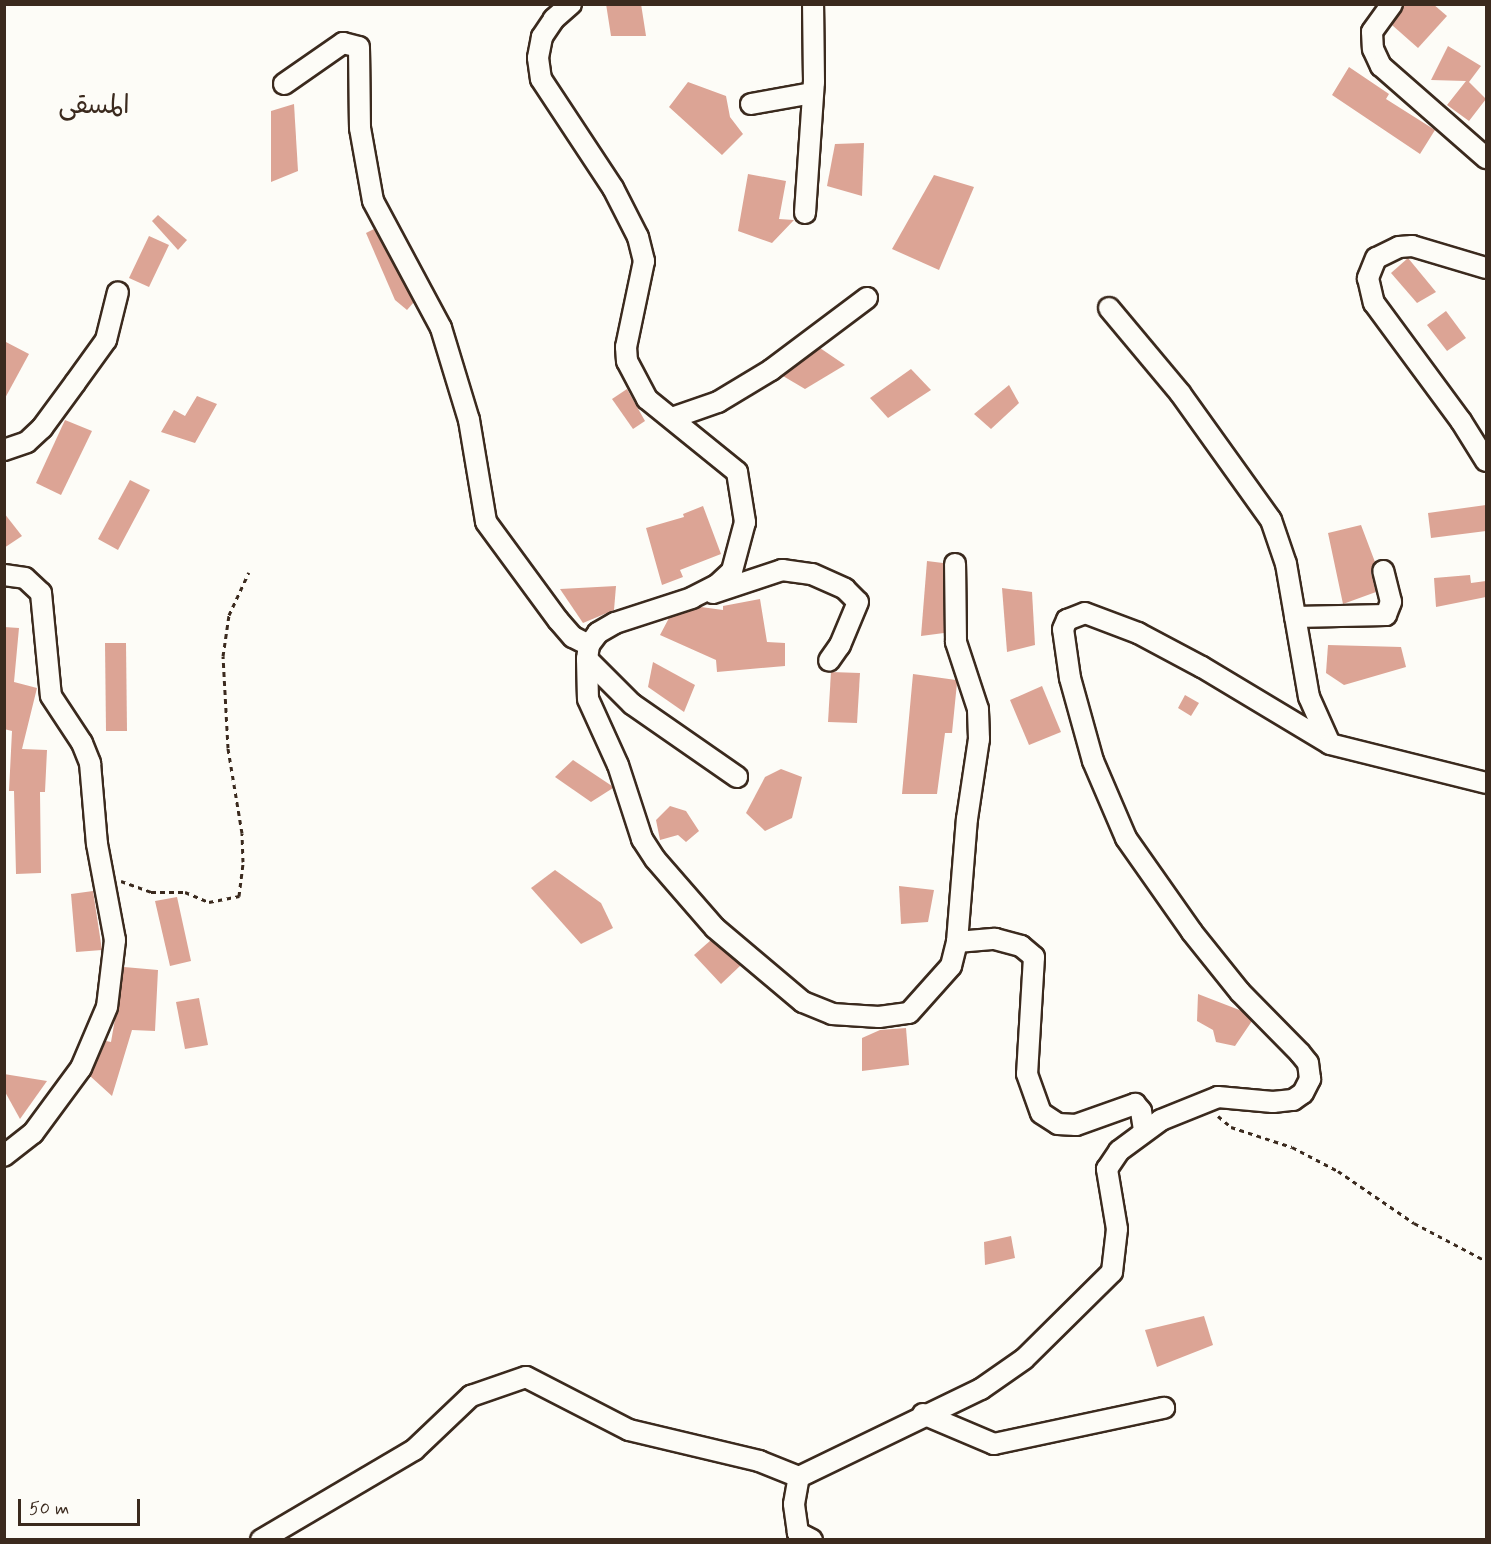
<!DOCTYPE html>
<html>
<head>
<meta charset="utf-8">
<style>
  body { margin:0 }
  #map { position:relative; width:1491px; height:1544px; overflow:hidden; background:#fdfcf7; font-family:Mynerve,"Playpen Sans Arabic",sans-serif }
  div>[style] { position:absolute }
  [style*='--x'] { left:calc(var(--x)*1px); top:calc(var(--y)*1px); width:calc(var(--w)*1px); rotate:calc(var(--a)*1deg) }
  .building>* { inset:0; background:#dca495 }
  .path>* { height:3px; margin-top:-1.5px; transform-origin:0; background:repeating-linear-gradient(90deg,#3b2a1e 0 4.5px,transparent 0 9px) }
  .roads { filter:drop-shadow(2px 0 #3b2a1e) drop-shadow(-2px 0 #3b2a1e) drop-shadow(0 2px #3b2a1e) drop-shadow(0 -2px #3b2a1e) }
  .street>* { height:20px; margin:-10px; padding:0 10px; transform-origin:10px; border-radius:10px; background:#fdfcf7 }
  span { translate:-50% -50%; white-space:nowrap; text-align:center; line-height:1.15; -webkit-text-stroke:6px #fdfcf7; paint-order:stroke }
  .quarter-label { font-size:26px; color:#3b2a1e }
  .frame { position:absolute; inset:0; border:6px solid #3b2a1e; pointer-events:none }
  .scale { position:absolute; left:18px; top:1499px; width:122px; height:27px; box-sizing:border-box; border:3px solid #3b2a1e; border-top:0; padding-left:8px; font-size:18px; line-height:21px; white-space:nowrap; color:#3b2a1e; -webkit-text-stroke:4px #fdfcf7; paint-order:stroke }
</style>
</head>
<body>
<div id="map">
  <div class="building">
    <i style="clip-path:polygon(606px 4px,641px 4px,646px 36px,611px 36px)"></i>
    <i style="clip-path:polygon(1404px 4px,1433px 4px,1447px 16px,1418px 48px,1392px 25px)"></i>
    <i style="clip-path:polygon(1448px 46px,1481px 66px,1469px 82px,1486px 99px,1469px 121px,1447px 105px,1466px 81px,1431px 80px)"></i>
    <i style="clip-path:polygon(1349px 67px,1389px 94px,1386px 99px,1435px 130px,1420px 154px,1332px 95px)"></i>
    <i style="clip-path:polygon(688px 82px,726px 96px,730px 117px,743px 134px,722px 155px,669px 107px)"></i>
    <i style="clip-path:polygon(294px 104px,298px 171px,271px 182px,271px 111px)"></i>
    <i style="clip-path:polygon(864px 143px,862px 196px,827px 186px,835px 144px)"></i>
    <i style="clip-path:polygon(748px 174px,786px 181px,779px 219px,794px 220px,772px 243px,738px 231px)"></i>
    <i style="clip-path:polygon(934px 175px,974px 187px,939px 270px,892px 249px)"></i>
    <i style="clip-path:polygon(158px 215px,187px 240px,178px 250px,152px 221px)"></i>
    <i style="clip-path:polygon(374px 229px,414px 302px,407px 310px,395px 300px,366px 233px)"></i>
    <i style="clip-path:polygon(149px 236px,169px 245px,149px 287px,129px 278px)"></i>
    <i style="clip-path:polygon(1408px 258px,1436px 292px,1417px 303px,1391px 273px)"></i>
    <i style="clip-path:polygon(1446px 311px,1466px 338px,1447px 351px,1427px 325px)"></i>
    <i style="clip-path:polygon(4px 341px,29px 354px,4px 400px)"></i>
    <i style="clip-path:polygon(820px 348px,845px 365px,805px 389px,783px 376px)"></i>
    <i style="clip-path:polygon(911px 369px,931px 390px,888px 418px,870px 398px)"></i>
    <i style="clip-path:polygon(1009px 385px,1019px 403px,991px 429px,974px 414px)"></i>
    <i style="clip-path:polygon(627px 389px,645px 421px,633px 429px,612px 399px)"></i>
    <i style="clip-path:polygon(197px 396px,217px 404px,195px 443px,161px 432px,174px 410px,185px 416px)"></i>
    <i style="clip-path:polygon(65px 420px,92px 431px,61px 495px,36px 483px)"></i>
    <i style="clip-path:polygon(130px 480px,150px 490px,118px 550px,98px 539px)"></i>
    <i style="clip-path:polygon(1486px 505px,1486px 531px,1431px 538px,1428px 513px)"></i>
    <i style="clip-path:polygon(703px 506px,721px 554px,680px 570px,683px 577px,662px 585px,646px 528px,684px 517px,683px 514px)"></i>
    <i style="clip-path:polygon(4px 513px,22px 536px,4px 548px)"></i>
    <i style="clip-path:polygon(1361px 525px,1375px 562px,1371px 573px,1376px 592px,1343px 604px,1328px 533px)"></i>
    <i style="clip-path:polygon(927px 561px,943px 563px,944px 633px,921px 636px)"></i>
    <i style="clip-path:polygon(1470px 575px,1471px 583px,1486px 581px,1486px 597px,1436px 607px,1434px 578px)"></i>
    <i style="clip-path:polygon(616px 586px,614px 610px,583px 623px,560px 589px)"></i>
    <i style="clip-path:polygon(1002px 588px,1032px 592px,1035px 645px,1007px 652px)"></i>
    <i style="clip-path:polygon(760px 599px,767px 642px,785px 643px,785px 666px,717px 672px,716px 660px,660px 635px,669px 618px,701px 607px,723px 610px,723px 606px)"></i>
    <i style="clip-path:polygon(4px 627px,19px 628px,14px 682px,37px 688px,22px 749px,47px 750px,45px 792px,40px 792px,41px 873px,16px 874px,14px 791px,9px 791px,12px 731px,4px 729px)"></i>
    <i style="clip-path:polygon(105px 643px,126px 643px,127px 731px,106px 731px)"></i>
    <i style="clip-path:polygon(1328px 645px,1401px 647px,1406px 667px,1344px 685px,1326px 673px)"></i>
    <i style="clip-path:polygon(653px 662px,695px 685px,684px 712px,648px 687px)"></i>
    <i style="clip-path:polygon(831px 672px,860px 673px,857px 723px,828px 722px)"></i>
    <i style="clip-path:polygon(913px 674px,956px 680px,957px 683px,952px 733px,945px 733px,937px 794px,902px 794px)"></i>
    <i style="clip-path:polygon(1042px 686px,1061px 732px,1029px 745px,1010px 700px)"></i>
    <i style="clip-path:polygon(1185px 695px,1199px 703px,1191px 716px,1178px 708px)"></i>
    <i style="clip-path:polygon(573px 760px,612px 786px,613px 788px,591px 802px,555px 777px)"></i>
    <i style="clip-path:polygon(781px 769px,802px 777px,792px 818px,765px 831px,746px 813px,765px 777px)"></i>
    <i style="clip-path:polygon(670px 806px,686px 811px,699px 831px,686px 842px,678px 835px,660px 840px,656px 820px)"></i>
    <i style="clip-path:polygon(555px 870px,601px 903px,613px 928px,581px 944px,531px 888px)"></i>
    <i style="clip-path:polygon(899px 886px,934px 890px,928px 922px,901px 924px)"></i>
    <i style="clip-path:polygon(93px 891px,102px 950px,76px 952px,71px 894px)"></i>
    <i style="clip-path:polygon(177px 897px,191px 961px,170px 966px,155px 901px)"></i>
    <i style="clip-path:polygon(711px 940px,741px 965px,721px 984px,694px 955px)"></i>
    <i style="clip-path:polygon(124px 967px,158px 970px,155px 1031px,132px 1030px,112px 1096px,90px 1076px,106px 1041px,111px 1042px)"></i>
    <i style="clip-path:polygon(1198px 994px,1242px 1011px,1252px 1021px,1235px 1046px,1216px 1042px,1213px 1030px,1197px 1021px)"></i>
    <i style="clip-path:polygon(199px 998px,208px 1045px,185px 1049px,176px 1002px)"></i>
    <i style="clip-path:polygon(906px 1028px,909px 1065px,862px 1071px,862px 1038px,880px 1030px)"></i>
    <i style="clip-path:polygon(4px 1074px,47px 1081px,20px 1119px,4px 1090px)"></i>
    <i style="clip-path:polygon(1011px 1236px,1015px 1258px,985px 1265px,984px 1242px)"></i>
    <i style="clip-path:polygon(1204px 1316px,1213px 1345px,1157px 1367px,1145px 1330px)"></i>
  </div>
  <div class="path">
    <i style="--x:121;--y:881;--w:32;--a:20"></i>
    <i style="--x:151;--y:892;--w:34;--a:0"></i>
    <i style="--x:185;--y:892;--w:26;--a:23"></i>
    <i style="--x:209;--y:902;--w:31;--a:-11"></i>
    <i style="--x:239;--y:896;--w:34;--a:-83"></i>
    <i style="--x:243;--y:862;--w:29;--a:-92"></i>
    <i style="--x:242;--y:833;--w:86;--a:-99.4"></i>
    <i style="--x:228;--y:748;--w:92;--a:-93.1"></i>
    <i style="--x:223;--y:656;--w:41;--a:-81.7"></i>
    <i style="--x:229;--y:615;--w:47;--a:-65.1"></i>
    <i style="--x:1218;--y:1116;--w:17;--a:40"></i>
    <i style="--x:1231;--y:1127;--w:64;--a:18.2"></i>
    <i style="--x:1292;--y:1147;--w:52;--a:27.6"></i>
    <i style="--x:1338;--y:1171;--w:92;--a:34.4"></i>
    <i style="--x:1414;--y:1223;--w:81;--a:27.8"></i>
  </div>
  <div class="roads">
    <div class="street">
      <i style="--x:571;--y:4;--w:23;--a:139"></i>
      <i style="--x:554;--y:19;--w:22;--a:124"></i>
      <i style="--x:542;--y:37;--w:21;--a:101"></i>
      <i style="--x:538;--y:58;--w:21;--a:82"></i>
      <i style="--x:541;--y:79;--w:131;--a:56.6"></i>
      <i style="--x:613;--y:188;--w:55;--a:63"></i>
      <i style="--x:638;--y:237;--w:25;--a:76"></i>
      <i style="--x:644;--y:261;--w:88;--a:101.8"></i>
      <i style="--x:626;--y:347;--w:14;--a:86"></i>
      <i style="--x:627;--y:361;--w:43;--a:62.2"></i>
      <i style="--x:647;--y:399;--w:116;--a:39"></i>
      <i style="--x:737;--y:472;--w:51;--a:80.9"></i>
      <i style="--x:745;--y:522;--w:51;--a:104.9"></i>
      <i style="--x:732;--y:571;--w:21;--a:137"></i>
      <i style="--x:717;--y:585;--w:28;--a:153"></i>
      <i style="--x:692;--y:598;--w:81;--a:162"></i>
      <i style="--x:615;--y:623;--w:20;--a:150"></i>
      <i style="--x:598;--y:633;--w:15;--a:127"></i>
      <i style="--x:589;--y:645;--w:14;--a:98"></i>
      <i style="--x:587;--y:659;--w:40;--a:88.6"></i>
      <i style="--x:588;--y:699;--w:72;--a:65.6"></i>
      <i style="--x:618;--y:765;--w:78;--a:72"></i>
      <i style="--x:642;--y:839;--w:24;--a:57"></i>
      <i style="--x:655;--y:859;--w:91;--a:49"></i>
      <i style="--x:715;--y:928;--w:115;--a:40.1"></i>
      <i style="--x:803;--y:1002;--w:31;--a:22"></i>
      <i style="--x:832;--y:1014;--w:47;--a:3.7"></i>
      <i style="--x:879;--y:1017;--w:30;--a:-8"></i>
      <i style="--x:909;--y:1013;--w:63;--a:-48.2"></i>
      <i style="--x:951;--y:966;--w:25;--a:-76"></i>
      <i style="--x:957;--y:942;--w:123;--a:-85.4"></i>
      <i style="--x:967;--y:819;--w:81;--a:-81.5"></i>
      <i style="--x:979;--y:739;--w:30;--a:-92"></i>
      <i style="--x:978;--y:709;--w:71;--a:-108.2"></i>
      <i style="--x:956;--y:642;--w:78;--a:-90.7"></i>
      <i style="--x:1392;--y:4;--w:34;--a:126"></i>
      <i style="--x:1372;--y:32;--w:17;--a:87"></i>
      <i style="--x:1373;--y:49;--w:19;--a:65"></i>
      <i style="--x:1381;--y:66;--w:140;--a:41.2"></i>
      <i style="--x:284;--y:84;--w:72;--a:-34.8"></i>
      <i style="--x:343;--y:43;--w:16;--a:14"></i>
      <i style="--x:359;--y:47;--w:81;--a:89.3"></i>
      <i style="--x:360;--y:128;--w:74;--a:79.9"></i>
      <i style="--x:373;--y:201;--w:144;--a:61.8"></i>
      <i style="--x:441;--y:328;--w:96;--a:73.1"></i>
      <i style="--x:469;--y:420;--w:103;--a:80.5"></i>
      <i style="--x:486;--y:522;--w:122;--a:53.7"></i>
      <i style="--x:558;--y:620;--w:23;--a:49"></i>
      <i style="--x:573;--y:637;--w:18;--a:27"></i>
      <i style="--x:751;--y:104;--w:63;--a:-10.1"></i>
      <i style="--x:805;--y:213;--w:131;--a:-86.1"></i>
      <i style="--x:814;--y:82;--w:78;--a:-90.7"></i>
      <i style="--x:1486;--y:268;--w:77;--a:-163.4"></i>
      <i style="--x:1412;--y:246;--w:13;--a:176"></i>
      <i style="--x:1399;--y:247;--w:25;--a:154"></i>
      <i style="--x:1376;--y:258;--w:22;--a:112"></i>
      <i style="--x:1368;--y:278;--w:26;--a:77"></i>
      <i style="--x:1374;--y:303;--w:147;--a:53.6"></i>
      <i style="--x:1461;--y:421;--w:47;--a:58"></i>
      <i style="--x:1109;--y:308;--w:111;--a:50.1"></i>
      <i style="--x:1180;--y:393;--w:156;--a:54.4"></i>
      <i style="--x:1271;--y:520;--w:46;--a:71.2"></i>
      <i style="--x:1286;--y:564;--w:135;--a:80.2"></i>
      <i style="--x:1309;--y:697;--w:51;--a:65.9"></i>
      <i style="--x:672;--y:418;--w:49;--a:-19.2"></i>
      <i style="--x:718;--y:402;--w:62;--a:-31.1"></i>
      <i style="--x:771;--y:370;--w:120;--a:-36.9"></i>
      <i style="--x:4;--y:450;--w:24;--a:-19"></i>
      <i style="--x:27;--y:442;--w:21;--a:-43"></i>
      <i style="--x:42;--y:428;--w:56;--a:-53.7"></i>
      <i style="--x:75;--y:383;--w:53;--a:-54.2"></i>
      <i style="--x:106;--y:340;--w:49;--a:-76"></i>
      <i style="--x:4;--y:575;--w:21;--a:8"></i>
      <i style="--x:25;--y:578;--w:22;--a:43"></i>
      <i style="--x:41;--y:593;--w:103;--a:84.5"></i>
      <i style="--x:51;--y:696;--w:56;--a:56.6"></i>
      <i style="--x:82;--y:743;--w:22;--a:68"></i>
      <i style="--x:90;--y:763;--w:81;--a:85.1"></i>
      <i style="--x:97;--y:844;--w:98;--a:79.4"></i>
      <i style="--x:115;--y:940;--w:67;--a:96.8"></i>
      <i style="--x:107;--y:1007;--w:66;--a:113.1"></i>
      <i style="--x:81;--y:1068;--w:81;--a:126.4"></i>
      <i style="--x:33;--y:1133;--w:37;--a:142"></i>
      <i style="--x:713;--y:593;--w:73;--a:-18.4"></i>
      <i style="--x:782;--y:570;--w:30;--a:8"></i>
      <i style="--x:812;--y:574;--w:36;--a:24"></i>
      <i style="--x:845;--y:589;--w:18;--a:45"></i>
      <i style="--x:858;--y:602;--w:47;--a:112.7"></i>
      <i style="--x:840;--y:645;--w:19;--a:125"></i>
      <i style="--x:1295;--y:617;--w:91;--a:-1.3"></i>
      <i style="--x:1386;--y:615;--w:14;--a:-69"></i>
      <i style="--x:1391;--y:602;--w:32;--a:-104"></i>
      <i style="--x:587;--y:659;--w:64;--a:45"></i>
      <i style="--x:632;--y:704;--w:128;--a:34.8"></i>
      <i style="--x:957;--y:942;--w:38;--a:-5"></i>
      <i style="--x:995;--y:939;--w:27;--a:15"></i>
      <i style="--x:1021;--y:946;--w:17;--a:40"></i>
      <i style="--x:1034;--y:957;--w:117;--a:93.4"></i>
      <i style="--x:1027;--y:1074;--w:41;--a:70.3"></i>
      <i style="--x:1041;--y:1113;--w:20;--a:33"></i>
      <i style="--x:1058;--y:1124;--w:18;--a:3"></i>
      <i style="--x:1076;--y:1125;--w:63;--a:-19.6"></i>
      <i style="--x:1135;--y:1104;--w:9;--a:49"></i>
      <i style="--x:1141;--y:1111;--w:20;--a:81"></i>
      <i style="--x:923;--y:1414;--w:77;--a:22.9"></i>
      <i style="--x:994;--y:1444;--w:174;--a:-12"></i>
      <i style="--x:261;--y:1540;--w:178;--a:-30.5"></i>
      <i style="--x:414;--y:1450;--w:79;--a:-43.5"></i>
      <i style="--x:471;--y:1396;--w:58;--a:-19.1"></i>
      <i style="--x:526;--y:1377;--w:116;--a:27.2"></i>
      <i style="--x:629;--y:1430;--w:134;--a:13.4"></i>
      <i style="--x:759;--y:1461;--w:43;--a:21.8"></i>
      <i style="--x:812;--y:1540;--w:16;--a:-153"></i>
      <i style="--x:798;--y:1533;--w:29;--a:-98"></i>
      <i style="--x:794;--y:1504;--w:27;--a:-80"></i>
      <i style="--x:799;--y:1477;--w:202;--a:-25.8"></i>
      <i style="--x:981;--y:1389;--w:52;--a:-34.9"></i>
      <i style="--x:1024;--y:1359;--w:124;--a:-44.7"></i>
      <i style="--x:1112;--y:1272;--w:43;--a:-83.4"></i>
      <i style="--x:1117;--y:1229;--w:61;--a:-99.5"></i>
      <i style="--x:1107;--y:1169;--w:22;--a:-56"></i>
      <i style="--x:1119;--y:1151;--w:52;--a:-36.4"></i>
      <i style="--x:1161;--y:1120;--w:61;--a:-22"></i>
      <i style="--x:1218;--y:1097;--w:55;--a:5.2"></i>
      <i style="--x:1273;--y:1102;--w:20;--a:-6"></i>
      <i style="--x:1293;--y:1100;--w:12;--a:-35"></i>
      <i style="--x:1303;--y:1093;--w:16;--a:-63"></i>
      <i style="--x:1310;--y:1079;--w:16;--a:-97"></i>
      <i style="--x:1308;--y:1063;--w:13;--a:-129"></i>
      <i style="--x:1300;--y:1053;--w:86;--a:-134.5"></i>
      <i style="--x:1240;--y:992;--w:77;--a:-128.7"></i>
      <i style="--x:1192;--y:932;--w:115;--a:-125.1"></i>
      <i style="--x:1126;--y:838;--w:84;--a:-113.2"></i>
      <i style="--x:1093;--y:761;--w:86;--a:-105.5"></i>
      <i style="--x:1070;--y:678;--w:49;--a:-98.1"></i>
      <i style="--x:1063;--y:629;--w:10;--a:-66"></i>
      <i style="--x:1067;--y:620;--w:19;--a:-21"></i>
      <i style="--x:1085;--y:613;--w:57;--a:20.7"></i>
      <i style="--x:1138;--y:633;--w:72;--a:28"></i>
      <i style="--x:1202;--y:667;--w:149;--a:31"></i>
      <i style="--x:1330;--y:744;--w:161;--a:14"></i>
    </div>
  </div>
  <div class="quarter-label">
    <span style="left:94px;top:107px">المسقى</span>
  </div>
  <div class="frame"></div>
  <div class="scale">50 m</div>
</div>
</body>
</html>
